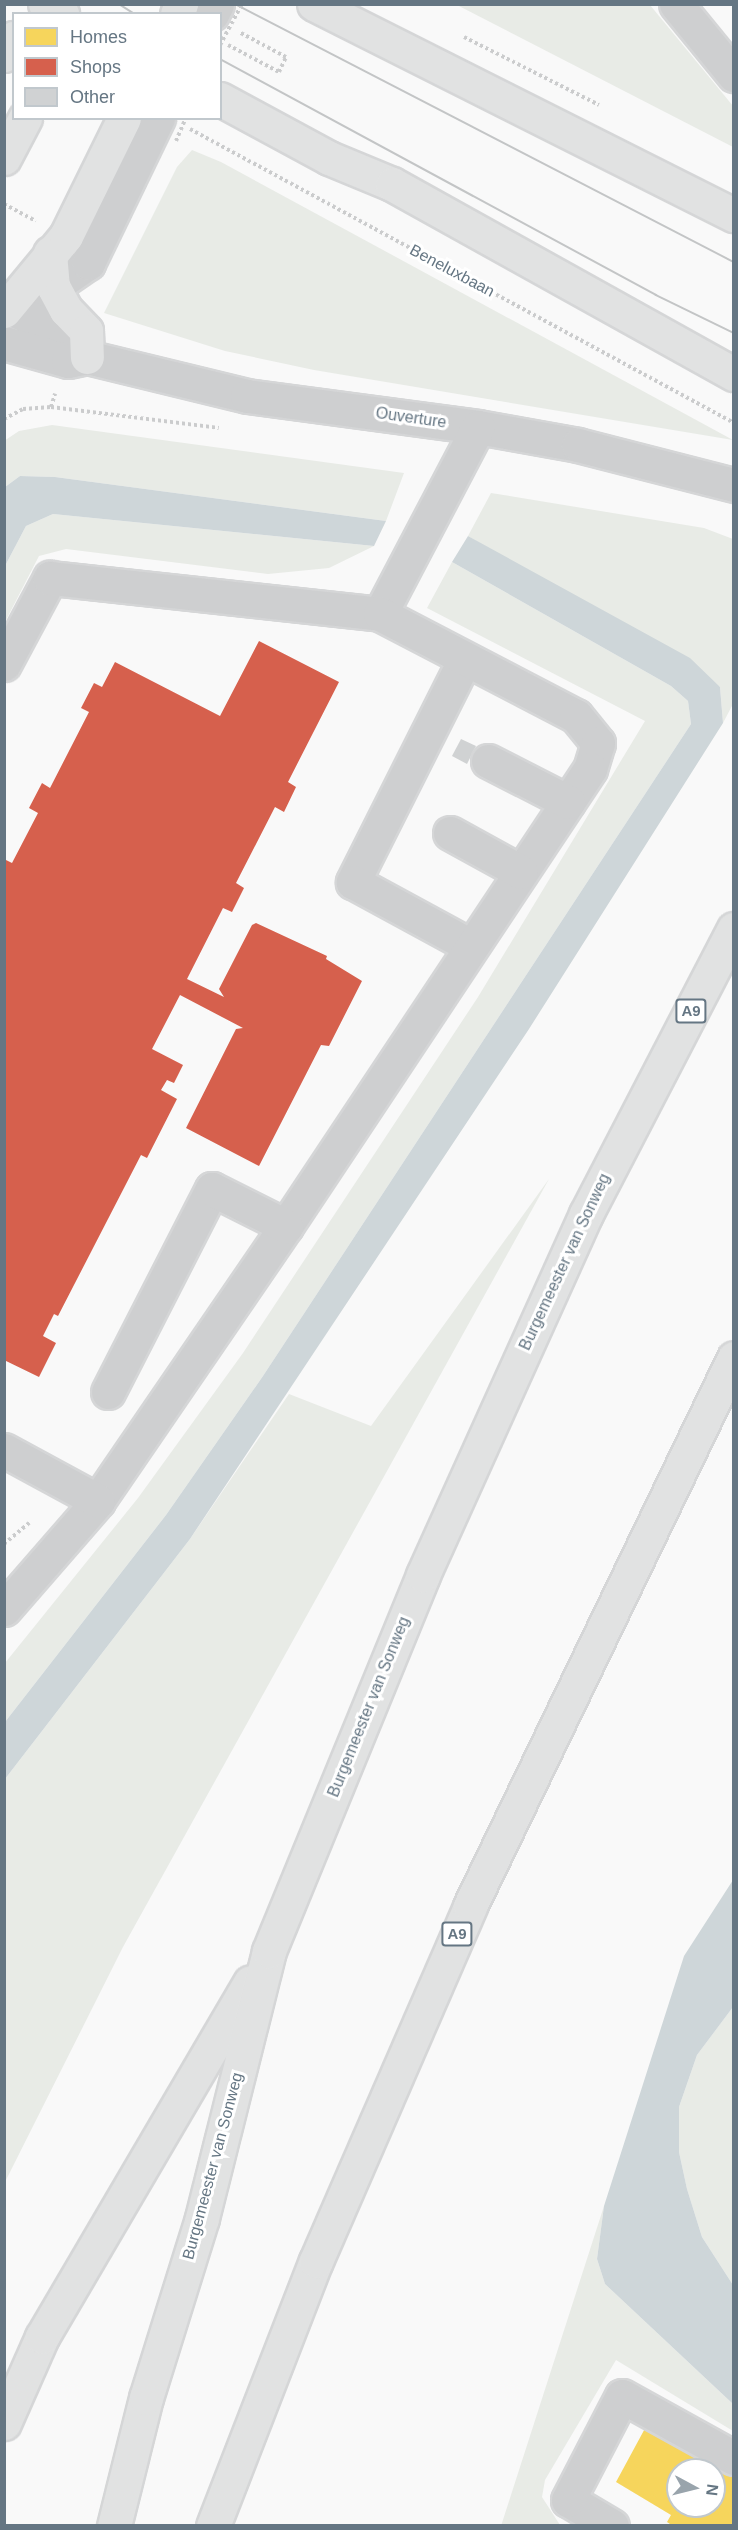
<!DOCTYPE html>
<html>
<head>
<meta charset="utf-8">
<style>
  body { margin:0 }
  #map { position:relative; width:738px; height:2530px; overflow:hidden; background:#f9f9f9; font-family:Arial,sans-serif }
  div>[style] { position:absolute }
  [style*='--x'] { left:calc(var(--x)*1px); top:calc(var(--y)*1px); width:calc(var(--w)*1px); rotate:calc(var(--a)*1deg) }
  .green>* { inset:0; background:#e8ebe6 }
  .water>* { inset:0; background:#ced6d9 }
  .homes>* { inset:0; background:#f6d55c }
  .shops>* { inset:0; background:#d6604d }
  .building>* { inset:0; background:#d0d2d3 }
  .path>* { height:4px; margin-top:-2px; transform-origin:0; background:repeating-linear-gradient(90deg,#cbcccd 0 3px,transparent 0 6px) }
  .roads { filter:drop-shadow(2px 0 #d5d6d7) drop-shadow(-2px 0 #d5d6d7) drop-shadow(0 2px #d5d6d7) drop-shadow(0 -2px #d5d6d7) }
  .minor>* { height:33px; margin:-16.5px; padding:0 16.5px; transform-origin:16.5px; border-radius:16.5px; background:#cecfd0 }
  .major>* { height:33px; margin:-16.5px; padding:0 16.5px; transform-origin:16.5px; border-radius:16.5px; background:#e1e2e2 }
  .highway>* { height:33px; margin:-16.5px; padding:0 16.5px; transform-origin:16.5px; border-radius:16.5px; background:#e1e2e2 }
  .tram>* { height:1.5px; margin:-0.75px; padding:0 0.75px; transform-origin:0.75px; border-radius:0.75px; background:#c3c5c6 }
  .path-bridge>* { height:4px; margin-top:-2px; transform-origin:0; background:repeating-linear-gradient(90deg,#cbcccd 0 3px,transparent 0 6px) }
  span { translate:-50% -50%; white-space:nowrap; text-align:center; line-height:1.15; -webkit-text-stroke:6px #fff; paint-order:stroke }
  .shield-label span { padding:2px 4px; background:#fff; border:2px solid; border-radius:4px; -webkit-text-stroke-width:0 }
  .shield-label { font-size:15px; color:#657683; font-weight:700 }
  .street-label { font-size:16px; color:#657683 }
  .frame { position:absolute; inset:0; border:6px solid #657683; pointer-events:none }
  .legend { position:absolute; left:12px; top:12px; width:210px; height:108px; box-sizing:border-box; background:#fff; border:2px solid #c1c8cd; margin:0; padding:8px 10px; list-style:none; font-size:18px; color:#657683 }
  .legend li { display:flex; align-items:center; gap:12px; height:30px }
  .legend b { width:30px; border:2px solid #c1c8cd }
  .north { position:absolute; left:666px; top:2458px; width:60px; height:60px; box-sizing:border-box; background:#fff; border:2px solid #c1c8cd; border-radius:50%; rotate:97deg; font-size:16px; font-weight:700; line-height:24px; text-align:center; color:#657683 }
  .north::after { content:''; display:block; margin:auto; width:21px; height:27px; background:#99a4ac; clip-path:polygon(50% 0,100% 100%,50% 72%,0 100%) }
</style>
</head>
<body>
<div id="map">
  <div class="green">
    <i style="clip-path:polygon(457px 5px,650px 5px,733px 106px,733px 147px)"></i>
    <i style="clip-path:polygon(192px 150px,221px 162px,733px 440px,314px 370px,225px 351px,104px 313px,177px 167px)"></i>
    <i style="clip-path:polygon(52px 425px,404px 473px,386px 521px,55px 477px,20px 476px,5px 487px,4px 441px,19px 431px)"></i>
    <i style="clip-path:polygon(491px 493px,704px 528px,733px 539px,733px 704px,723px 723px,720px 687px,468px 536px)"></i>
    <i style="clip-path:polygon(53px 514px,374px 546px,329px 568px,268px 574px,66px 549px,39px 556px,5px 622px,5px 566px,26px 526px)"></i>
    <i style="clip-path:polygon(452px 562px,671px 686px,688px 701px,691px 724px,263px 1376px,166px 1515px,5px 1722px,5px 1663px,138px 1498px,243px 1353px,478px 997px,645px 721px,427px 608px)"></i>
    <i style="clip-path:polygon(549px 1179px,123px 1947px,5px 2182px,5px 1779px,190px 1539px,289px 1394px,371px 1426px)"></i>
    <i style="clip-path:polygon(733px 2007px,733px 2285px,702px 2237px,687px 2189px,679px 2152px,679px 2107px,697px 2055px)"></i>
    <i style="clip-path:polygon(604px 2206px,597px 2259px,605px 2284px,733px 2404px,733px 2431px,616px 2360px,545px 2480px,542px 2497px,560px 2525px,501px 2526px)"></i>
  </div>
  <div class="water">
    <i style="clip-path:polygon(20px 476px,55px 477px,386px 521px,374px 546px,53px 514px,26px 526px,5px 566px,5px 487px)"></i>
    <i style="clip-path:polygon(468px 536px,690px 658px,720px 687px,723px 723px,529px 1029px,190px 1539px,5px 1779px,5px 1722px,166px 1515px,263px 1376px,691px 724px,688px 701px,671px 686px,452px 562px)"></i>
    <i style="clip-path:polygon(733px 1880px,733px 2007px,697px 2055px,679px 2107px,679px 2152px,687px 2189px,702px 2237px,733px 2285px,733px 2404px,605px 2284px,597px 2259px,604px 2206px,684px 1956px)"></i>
  </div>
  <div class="homes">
    <i style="clip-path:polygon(evenodd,649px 2421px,734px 2471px,734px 2526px,673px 2526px,667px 2522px,671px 2515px,616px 2482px,649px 2421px,678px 2470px,714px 2470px,714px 2506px,678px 2506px,678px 2470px)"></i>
  </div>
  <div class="shops">
    <i style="clip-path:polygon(259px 641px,339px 682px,288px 782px,296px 787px,284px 812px,275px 807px,236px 883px,244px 888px,232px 912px,223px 908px,187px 979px,224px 997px,219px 989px,252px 925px,256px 923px,327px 956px,326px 959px,362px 981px,329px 1046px,321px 1045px,259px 1166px,186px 1128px,236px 1029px,243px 1028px,180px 995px,152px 1049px,183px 1065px,174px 1083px,167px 1080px,161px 1090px,177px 1099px,147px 1158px,141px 1155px,58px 1316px,54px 1314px,43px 1336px,56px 1343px,39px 1377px,4px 1360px,4px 859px,12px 863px,38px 813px,29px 808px,42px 783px,50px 788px,89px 712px,81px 708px,94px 683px,102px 687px,115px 662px,220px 716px)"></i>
  </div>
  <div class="building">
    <i style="clip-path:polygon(461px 739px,476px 746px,467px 764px,452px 756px)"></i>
  </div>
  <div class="path">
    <i style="--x:464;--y:37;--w:151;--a:26.7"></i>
    <i style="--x:228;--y:45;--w:58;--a:27.9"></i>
    <i style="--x:279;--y:72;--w:17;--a:-65"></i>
    <i style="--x:286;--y:57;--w:53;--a:-152"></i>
    <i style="--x:190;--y:129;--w:618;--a:28.39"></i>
    <i style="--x:4;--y:204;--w:36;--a:28"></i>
    <i style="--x:51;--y:407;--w:14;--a:-73"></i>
    <i style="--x:4;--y:419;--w:21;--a:-28"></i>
    <i style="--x:23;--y:409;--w:28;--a:-4"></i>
    <i style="--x:51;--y:407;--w:169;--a:7.1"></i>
    <i style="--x:4;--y:1544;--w:33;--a:-40"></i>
  </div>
  <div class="roads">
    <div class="minor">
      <i style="--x:676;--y:4;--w:92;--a:50.8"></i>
      <i style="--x:212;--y:14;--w:11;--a:-63"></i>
      <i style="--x:8;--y:307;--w:37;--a:-20"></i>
      <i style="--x:43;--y:294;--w:55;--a:-34.6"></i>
      <i style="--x:88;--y:263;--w:161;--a:-64.2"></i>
      <i style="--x:8;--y:307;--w:68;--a:26.2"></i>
      <i style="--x:69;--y:337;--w:27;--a:48"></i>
      <i style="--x:4;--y:343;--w:66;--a:15.7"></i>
      <i style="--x:68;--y:361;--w:19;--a:-12"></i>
      <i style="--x:87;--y:357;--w:165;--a:13.7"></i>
      <i style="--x:247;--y:396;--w:233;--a:7.6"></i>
      <i style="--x:478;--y:427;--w:102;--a:10.2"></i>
      <i style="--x:578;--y:445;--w:161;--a:14.4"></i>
      <i style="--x:380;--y:614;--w:211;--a:-62.3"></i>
      <i style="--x:465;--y:659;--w:250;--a:116.7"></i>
      <i style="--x:353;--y:882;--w:134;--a:28.5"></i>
      <i style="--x:4;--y:664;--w:98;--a:-61.9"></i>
      <i style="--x:50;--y:578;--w:332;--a:6.2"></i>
      <i style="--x:380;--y:614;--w:221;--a:27.5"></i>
      <i style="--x:576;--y:716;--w:35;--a:51"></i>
      <i style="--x:598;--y:743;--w:27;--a:107"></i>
      <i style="--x:590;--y:769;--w:549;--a:123.63"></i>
      <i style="--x:286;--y:1226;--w:333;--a:124.4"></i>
      <i style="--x:98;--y:1501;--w:143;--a:131"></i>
      <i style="--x:488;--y:761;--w:90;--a:27.1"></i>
      <i style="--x:450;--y:833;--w:81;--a:28.8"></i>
      <i style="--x:108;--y:1392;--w:228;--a:-62.9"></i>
      <i style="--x:212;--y:1189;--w:83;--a:26.6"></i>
      <i style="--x:4;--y:1450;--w:107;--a:28.5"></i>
      <i style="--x:612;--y:2526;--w:51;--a:-149.4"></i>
      <i style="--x:568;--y:2500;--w:117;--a:-62.6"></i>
      <i style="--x:622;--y:2396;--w:128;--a:29"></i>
    </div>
    <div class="major">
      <i style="--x:45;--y:4;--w:20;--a:30"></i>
      <i style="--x:314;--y:4;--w:470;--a:26.7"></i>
      <i style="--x:177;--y:14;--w:11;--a:-68"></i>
      <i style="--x:4;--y:55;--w:20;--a:-60"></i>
      <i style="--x:220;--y:99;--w:124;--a:28.4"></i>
      <i style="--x:329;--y:158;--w:68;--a:22.4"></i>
      <i style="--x:392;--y:184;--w:391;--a:29.1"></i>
      <i style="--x:4;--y:158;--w:45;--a:-62.3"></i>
      <i style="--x:50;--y:253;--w:33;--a:85"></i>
      <i style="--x:53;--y:286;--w:27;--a:62"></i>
      <i style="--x:66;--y:310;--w:29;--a:46"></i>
      <i style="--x:86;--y:331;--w:26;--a:88"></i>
      <i style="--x:4;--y:311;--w:97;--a:-50.4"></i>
      <i style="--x:66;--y:236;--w:131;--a:-63.8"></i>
    </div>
    <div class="highway">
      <i style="--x:4;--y:2423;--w:94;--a:-66.2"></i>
      <i style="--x:42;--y:2337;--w:411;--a:-59.6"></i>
      <i style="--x:114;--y:2526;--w:132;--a:-76"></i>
      <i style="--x:146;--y:2398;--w:189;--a:-72.7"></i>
      <i style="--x:202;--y:2218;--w:275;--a:-75.9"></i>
      <i style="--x:269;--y:1951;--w:406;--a:-67.7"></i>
      <i style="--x:423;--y:1575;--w:396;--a:-65.7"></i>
      <i style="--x:586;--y:1214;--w:321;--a:-62.6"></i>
      <i style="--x:213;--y:2526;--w:284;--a:-68.8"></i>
      <i style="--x:316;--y:2261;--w:387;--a:-66.5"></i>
      <i style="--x:470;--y:1906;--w:608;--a:-64.28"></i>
    </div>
  </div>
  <div class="tram">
    <i style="--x:119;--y:4;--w:19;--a:32"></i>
    <i style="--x:235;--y:4;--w:562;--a:27.34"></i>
    <i style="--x:220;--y:59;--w:496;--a:28.4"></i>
    <i style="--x:656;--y:295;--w:87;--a:26"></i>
  </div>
  <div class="path-bridge">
    <i style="--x:220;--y:45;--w:47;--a:-61.8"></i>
    <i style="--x:176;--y:141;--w:25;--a:-67"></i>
  </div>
  <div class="shield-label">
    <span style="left:691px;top:1011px">A9</span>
    <span style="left:457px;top:1934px">A9</span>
  </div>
  <div class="street-label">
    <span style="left:452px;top:271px;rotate:28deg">Beneluxbaan</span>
    <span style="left:411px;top:418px;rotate:8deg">Ouverture</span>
    <span style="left:565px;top:1262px;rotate:-65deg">Burgemeester van Sonweg</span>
    <span style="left:369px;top:1707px;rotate:-68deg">Burgemeester van Sonweg</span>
    <span style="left:213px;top:2166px;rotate:-75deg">Burgemeester van Sonweg</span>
  </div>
  <div class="frame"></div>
  <ul class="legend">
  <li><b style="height:16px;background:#f6d55c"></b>Homes</li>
  <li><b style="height:16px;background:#d6604d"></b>Shops</li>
  <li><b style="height:16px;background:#d0d2d3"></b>Other</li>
  </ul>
  <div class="north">N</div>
</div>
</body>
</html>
